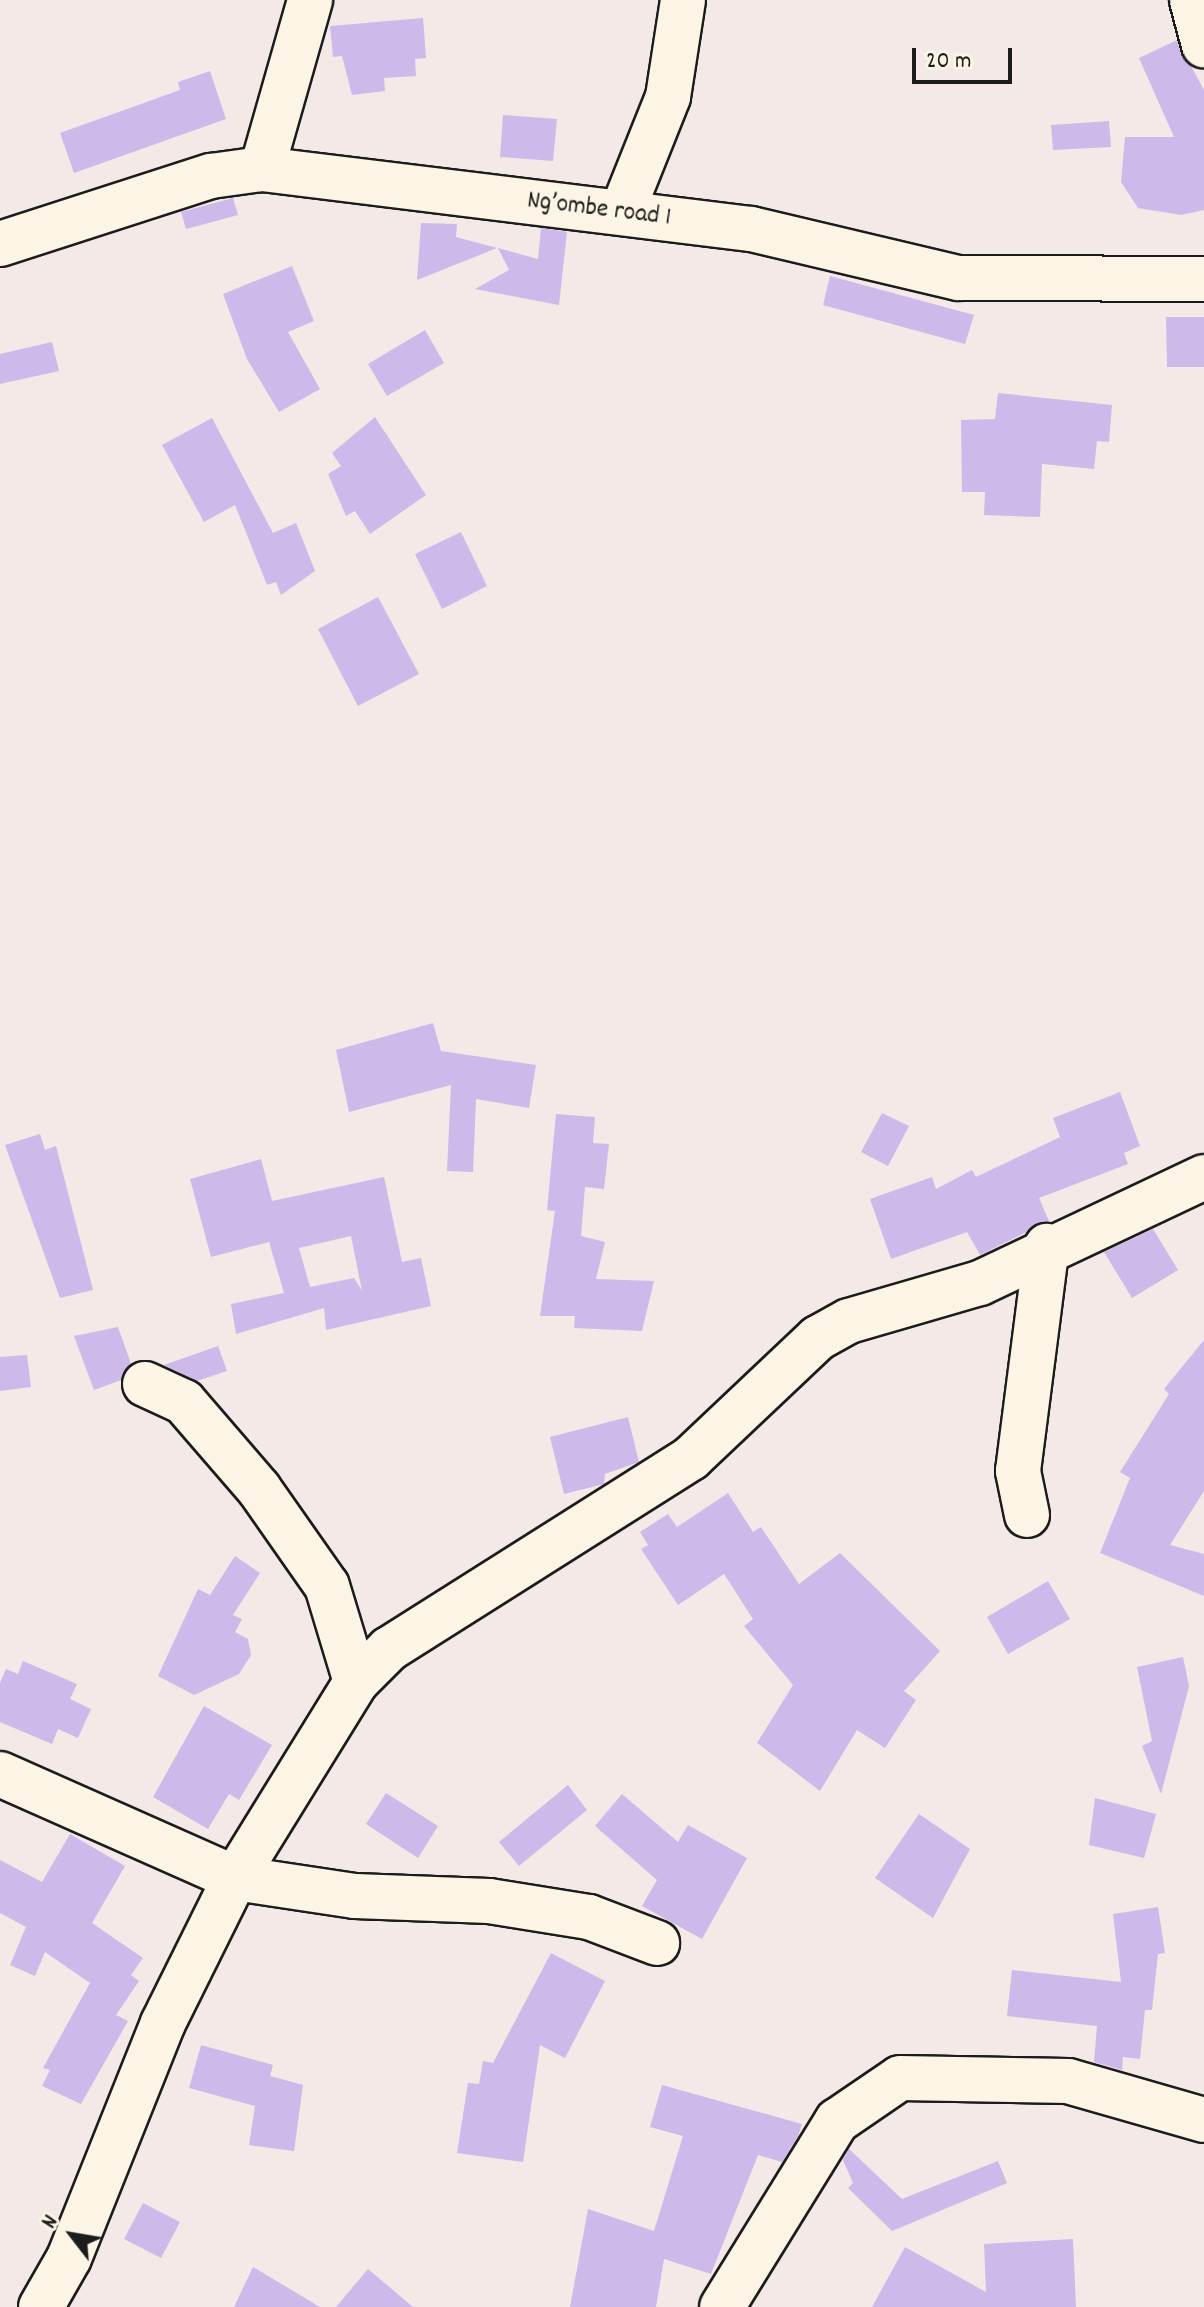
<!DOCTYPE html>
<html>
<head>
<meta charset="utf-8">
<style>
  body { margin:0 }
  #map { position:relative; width:1204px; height:2307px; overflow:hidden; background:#f3e9e6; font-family:Dekko,sans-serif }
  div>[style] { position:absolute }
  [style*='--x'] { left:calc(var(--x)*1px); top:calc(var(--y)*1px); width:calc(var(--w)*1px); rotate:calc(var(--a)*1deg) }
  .building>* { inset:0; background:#cdbaea }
  .roads { filter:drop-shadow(2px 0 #1c1c1c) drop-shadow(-2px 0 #1c1c1c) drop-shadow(0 2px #1c1c1c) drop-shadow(0 -2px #1c1c1c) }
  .minor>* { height:44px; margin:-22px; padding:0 22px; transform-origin:22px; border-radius:22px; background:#fcf5e5 }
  span { translate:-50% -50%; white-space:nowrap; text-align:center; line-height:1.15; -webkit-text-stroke:7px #fcf5e5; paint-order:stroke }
  .street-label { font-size:26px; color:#1c1c1c }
  .north { position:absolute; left:32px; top:2195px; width:80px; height:80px; -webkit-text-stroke:6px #fcf5e5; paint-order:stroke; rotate:301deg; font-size:22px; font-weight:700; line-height:32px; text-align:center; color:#1c1c1c }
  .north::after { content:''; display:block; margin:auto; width:28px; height:36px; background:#1c1c1c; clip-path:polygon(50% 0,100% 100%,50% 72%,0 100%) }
  .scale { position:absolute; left:912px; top:48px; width:100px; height:36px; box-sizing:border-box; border:4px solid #1c1c1c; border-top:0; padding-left:10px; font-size:24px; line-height:28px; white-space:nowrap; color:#1c1c1c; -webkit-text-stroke:6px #fcf5e5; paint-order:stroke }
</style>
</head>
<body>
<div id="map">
  <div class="building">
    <i style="clip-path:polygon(423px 18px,426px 58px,415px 59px,416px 76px,384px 78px,385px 91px,352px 95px,342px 56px,333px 57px,330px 26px)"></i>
    <i style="clip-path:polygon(1177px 40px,1204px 90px,1204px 210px,1181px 215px,1138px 208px,1121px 182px,1125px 137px,1174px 137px,1139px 58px)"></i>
    <i style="clip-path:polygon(210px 71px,226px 119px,74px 173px,60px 133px,180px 90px,178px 82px)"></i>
    <i style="clip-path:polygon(503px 115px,557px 119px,553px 161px,500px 157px)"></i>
    <i style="clip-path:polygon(1109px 121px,1111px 147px,1053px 150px,1051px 125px)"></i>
    <i style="clip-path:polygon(233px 198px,238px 215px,186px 229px,181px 212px)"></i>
    <i style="clip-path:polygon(421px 223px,457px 224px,456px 237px,497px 248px,417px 280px)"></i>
    <i style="clip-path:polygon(541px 228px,567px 232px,559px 305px,475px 289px,509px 270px,498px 248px,538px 259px)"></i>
    <i style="clip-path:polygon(292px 266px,314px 321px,288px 332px,320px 389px,279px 412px,247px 359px,223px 294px)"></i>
    <i style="clip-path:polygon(830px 276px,974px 315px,965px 344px,823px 305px)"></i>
    <i style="clip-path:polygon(1166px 317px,1204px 317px,1204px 367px,1167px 367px)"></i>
    <i style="clip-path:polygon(425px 330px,444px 363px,387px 396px,368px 364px)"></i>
    <i style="clip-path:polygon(52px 342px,59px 371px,0 384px,0 354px)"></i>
    <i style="clip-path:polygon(998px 393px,1112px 405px,1109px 442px,1097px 441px,1094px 469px,1042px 464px,1040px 517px,984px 515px,985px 492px,962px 492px,961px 420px,995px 419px)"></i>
    <i style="clip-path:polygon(375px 417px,426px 495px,370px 534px,355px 511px,346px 516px,328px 474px,341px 466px,332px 453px)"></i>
    <i style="clip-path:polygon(212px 418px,273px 533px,296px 523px,315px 571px,281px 595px,276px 582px,267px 585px,235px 505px,204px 522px,162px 445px)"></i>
    <i style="clip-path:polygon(461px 532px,487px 586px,442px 609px,415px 554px)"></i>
    <i style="clip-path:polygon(378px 597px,419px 674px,358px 706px,318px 629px)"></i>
    <i style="clip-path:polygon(433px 1023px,441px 1051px,536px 1065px,529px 1108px,476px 1099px,473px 1172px,447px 1171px,451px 1085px,349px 1112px,336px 1050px)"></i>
    <i style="clip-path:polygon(1120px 1092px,1140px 1146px,1124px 1153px,1128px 1164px,1039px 1198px,1049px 1221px,980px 1255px,967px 1232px,891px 1259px,870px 1199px,932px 1177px,936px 1189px,972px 1170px,976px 1177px,1060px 1137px,1053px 1118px)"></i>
    <i style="clip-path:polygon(882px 1113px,909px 1126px,888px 1166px,861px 1152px)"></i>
    <i style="clip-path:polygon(556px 1114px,595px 1117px,593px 1143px,609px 1144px,604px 1189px,585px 1187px,581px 1236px,605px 1242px,596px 1279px,654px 1281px,642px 1331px,574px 1328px,575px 1316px,540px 1316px,555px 1211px,547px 1210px)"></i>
    <i style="clip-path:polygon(40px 1134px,45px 1150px,56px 1146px,93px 1290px,60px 1298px,5px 1145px)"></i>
    <i style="clip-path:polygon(evenodd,261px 1159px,272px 1201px,384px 1177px,402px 1262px,421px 1258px,431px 1306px,326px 1330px,324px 1308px,236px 1334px,231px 1304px,284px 1293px,269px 1242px,211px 1257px,190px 1179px,261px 1159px,351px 1236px,362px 1291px,354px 1278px,310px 1287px,299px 1248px,351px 1236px)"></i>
    <i style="clip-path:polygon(1153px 1229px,1178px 1270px,1132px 1298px,1104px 1252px)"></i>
    <i style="clip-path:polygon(118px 1327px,131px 1364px,121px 1380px,94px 1390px,74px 1336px)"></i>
    <i style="clip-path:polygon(1204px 1340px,1204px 1491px,1170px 1545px,1204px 1554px,1204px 1596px,1100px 1553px,1130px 1478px,1120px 1472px,1169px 1394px,1164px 1389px)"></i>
    <i style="clip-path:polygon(218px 1346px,227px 1371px,197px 1381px,164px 1365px)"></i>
    <i style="clip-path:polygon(27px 1355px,31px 1387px,0 1391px,0 1357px)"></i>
    <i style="clip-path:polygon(628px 1417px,639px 1462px,605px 1474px,604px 1484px,564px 1494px,550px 1437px)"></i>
    <i style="clip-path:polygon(728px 1493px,753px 1532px,761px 1527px,799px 1584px,840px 1553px,940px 1651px,904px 1691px,916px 1700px,885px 1748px,857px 1730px,820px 1791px,757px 1743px,793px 1685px,744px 1626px,753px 1619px,724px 1574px,678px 1605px,641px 1549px,648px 1545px,640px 1532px,668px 1514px,677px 1527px)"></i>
    <i style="clip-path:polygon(235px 1556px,260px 1573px,233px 1615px,242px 1619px,235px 1632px,248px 1639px,251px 1655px,239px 1674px,194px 1695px,158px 1676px,198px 1589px,210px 1595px)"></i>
    <i style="clip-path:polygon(1048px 1581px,1070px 1619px,1008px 1654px,987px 1617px)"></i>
    <i style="clip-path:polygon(1183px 1657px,1189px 1686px,1161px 1794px,1142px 1746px,1152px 1741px,1137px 1667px)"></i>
    <i style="clip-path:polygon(23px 1661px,77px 1684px,70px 1699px,91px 1709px,78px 1738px,58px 1729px,52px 1744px,0 1722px,0 1683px,6px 1669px,18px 1674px)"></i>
    <i style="clip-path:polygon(204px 1706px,272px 1745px,239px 1800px,229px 1794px,208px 1829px,153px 1797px)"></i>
    <i style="clip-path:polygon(568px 1785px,587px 1810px,519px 1866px,499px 1842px)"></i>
    <i style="clip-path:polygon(386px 1793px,438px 1826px,418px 1858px,366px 1824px)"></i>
    <i style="clip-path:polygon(622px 1794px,678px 1842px,688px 1825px,747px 1858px,702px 1939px,642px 1906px,657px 1880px,595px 1826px)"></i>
    <i style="clip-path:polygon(1095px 1798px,1156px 1814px,1144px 1858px,1089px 1845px)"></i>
    <i style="clip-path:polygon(919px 1814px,970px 1849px,933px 1918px,875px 1878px)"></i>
    <i style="clip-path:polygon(70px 1834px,125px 1866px,92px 1923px,143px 1958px,131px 1975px,139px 1981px,116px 2015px,128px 2021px,81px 2104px,42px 2086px,50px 2070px,43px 2068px,90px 1983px,45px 1952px,35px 1976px,10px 1965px,26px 1927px,0 1913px,0 1860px,42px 1882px)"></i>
    <i style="clip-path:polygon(1158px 1907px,1165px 1953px,1158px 1954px,1152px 2010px,1145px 2010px,1140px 2059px,1123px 2057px,1122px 2070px,1094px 2062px,1097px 2026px,1007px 2016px,1012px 1970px,1121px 1982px,1113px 1914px)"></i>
    <i style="clip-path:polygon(551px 1953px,605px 1981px,565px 2058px,540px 2045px,523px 2162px,457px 2153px,468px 2083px,479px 2084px,483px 2061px,493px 2063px)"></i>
    <i style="clip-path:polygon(201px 2045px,273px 2065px,270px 2076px,303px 2085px,294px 2151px,249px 2145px,255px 2106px,189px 2088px)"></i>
    <i style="clip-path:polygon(662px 2085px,802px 2124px,798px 2136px,782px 2162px,758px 2155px,711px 2274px,664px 2259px,656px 2307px,570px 2307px,588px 2209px,654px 2231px,683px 2136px,650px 2127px)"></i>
    <i style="clip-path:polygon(849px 2149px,902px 2199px,998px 2161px,1007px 2183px,892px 2231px,848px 2188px,853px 2183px,843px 2160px)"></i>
    <i style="clip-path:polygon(143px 2203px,180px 2222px,161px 2258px,124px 2239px)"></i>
    <i style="clip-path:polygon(1073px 2239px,1076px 2307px,872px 2307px,905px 2247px,986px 2292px,984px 2244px)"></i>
    <i style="clip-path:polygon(253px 2267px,320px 2307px,234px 2307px)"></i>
    <i style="clip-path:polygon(368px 2269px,413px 2307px,336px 2307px)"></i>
  </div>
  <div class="roads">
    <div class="minor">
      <i style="--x:1192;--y:0;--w:47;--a:75.1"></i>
      <i style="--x:262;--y:169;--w:176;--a:-74.1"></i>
      <i style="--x:622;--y:212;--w:124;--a:-68.2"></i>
      <i style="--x:668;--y:97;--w:98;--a:-81.2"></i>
      <i style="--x:0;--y:244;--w:222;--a:-17.9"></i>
      <i style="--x:211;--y:176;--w:51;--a:-7.8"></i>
      <i style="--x:262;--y:169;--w:493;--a:7"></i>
      <i style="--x:751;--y:229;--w:213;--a:13.3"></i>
      <i style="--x:958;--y:278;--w:246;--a:0.2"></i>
      <i style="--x:145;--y:1384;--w:43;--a:24.8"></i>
      <i style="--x:184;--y:1402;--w:115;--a:49.2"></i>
      <i style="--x:259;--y:1489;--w:118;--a:55"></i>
      <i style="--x:327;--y:1586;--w:100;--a:73.2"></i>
      <i style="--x:1027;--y:1515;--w:45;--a:-101.6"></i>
      <i style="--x:1018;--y:1471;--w:227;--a:-82.7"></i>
      <i style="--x:0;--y:1774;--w:257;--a:23.9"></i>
      <i style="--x:235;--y:1878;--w:121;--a:8.5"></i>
      <i style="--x:355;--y:1896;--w:134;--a:2.1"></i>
      <i style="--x:489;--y:1901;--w:101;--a:9.1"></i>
      <i style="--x:589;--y:1917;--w:73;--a:20.9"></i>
      <i style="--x:41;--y:2307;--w:56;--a:-60.3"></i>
      <i style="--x:69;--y:2258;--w:253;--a:-68.2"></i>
      <i style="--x:163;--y:2023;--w:162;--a:-63.6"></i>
      <i style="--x:235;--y:1878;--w:230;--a:-58.3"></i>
      <i style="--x:356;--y:1682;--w:47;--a:-45"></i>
      <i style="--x:389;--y:1649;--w:357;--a:-32.3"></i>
      <i style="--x:691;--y:1458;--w:175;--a:-43.4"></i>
      <i style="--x:818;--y:1338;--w:35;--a:-29"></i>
      <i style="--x:849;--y:1321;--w:136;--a:-16.2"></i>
      <i style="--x:980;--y:1283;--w:248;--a:-25.3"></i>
      <i style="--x:722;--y:2307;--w:219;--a:-58.3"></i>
      <i style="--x:837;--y:2121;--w:76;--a:-34.3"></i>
      <i style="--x:900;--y:2078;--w:168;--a:1"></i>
      <i style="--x:1068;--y:2081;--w:141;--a:16"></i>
    </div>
  </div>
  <div class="street-label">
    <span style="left:599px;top:210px;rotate:7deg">Ng’ombe road 1</span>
  </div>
  <div class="north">N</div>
  <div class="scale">20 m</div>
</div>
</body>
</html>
